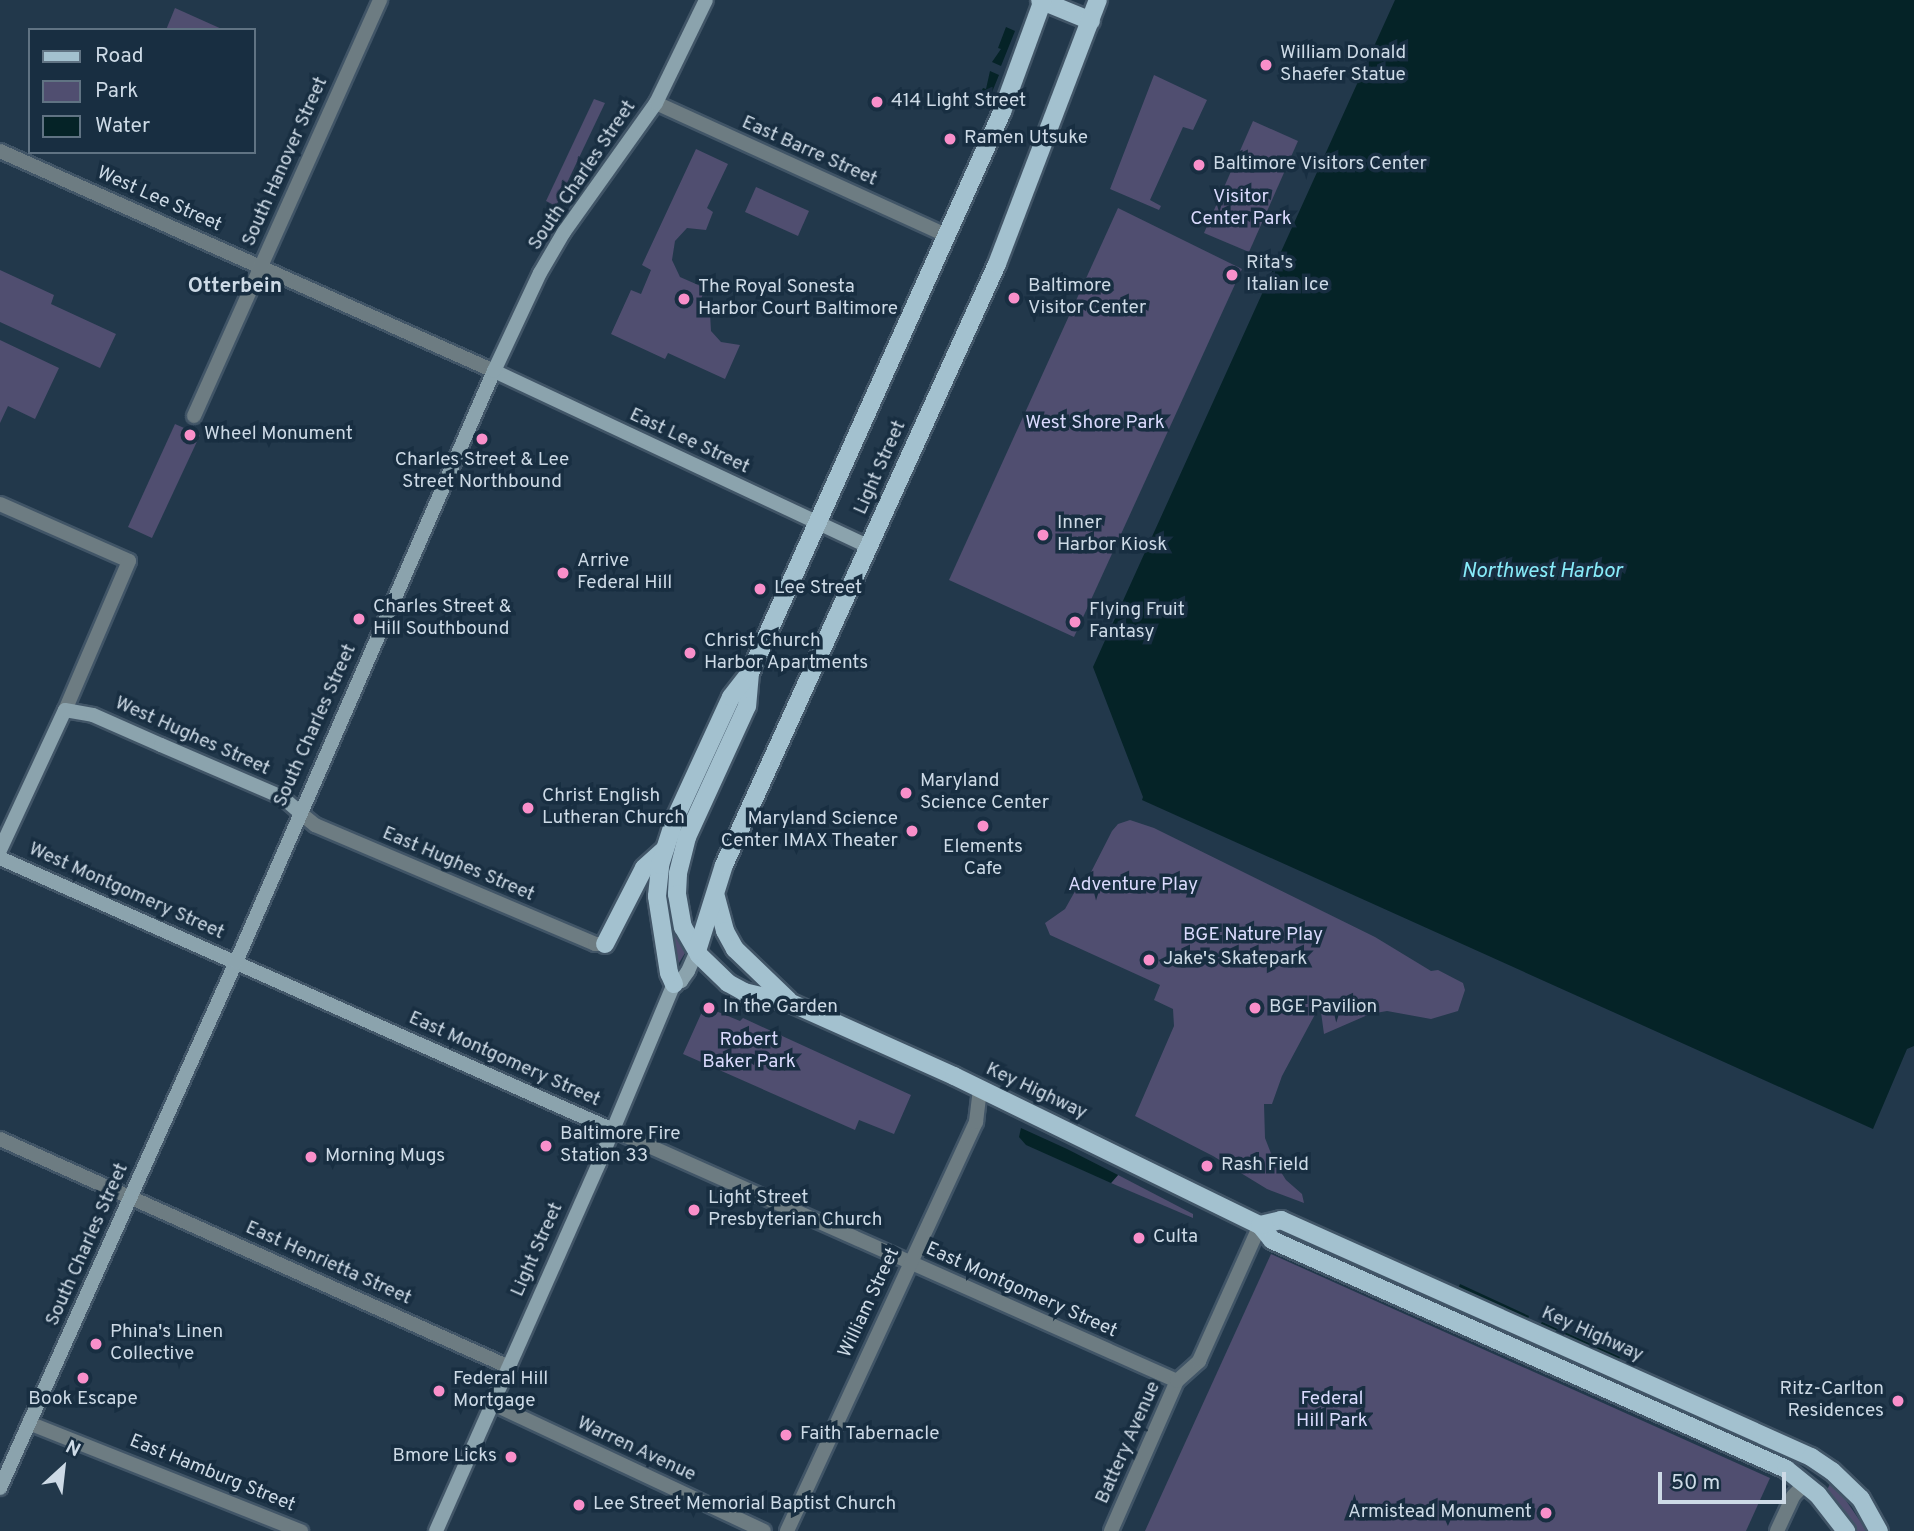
<!DOCTYPE html>
<html>
<head>
<meta charset="utf-8">
<style>
  body { margin:0 }
  #map { position:relative; width:1914px; height:1531px; overflow:hidden; background:#22384b; font-family:Overpass,sans-serif }
  div>[style] { position:absolute }
  [style*='--x'] { left:calc(var(--x)*1px); top:calc(var(--y)*1px); width:calc(var(--w)*1px); rotate:calc(var(--a)*1deg) }
  .green>* { inset:0; background:#504e70 }
  .water>* { inset:0; background:#052327 }
  .roads { filter:drop-shadow(2px 0 #415567) drop-shadow(-2px 0 #415567) drop-shadow(0 2px #415567) drop-shadow(0 -2px #415567) }
  .street>* { height:14px; margin:-7px; padding:0 7px; transform-origin:7px; border-radius:7px; background:#6d7c82 }
  .secondary>* { height:14px; margin:-7px; padding:0 7px; transform-origin:7px; border-radius:7px; background:#8ba3ad }
  .primary>* { height:18px; margin:-9px; padding:0 9px; transform-origin:9px; border-radius:9px; background:#a3c1cf }
  .dots>* { width:19px; height:19px; translate:-50% -50%; box-sizing:border-box; border:4px solid #182e41; border-radius:50% }
  span { translate:-50% -50%; white-space:nowrap; text-align:center; line-height:1.15; -webkit-text-stroke:7px #182e41; paint-order:stroke }
  .poi-label { font-size:19px; color:#cddae6 }
  .left { translate:0 -50%; text-align:left }
  .right { translate:-100% -50%; text-align:right }
  .street-label { font-size:19px; color:#cddae6 }
  .park-label { font-size:19px; color:#dadafd }
  .neighbourhood-label { font-size:21px; color:#cddae6; font-weight:700 }
  .water-label { font-size:21px; color:#87ebf9; font-style:italic }
  .legend { position:absolute; left:28px; top:28px; width:228px; height:126px; box-sizing:border-box; background:#182e41; border:2px solid #607383; margin:0; padding:9px 12px; list-style:none; font-size:21px; color:#cddae6 }
  .legend li { display:flex; align-items:center; gap:14px; height:35px }
  .legend b { width:35px; border:2px solid #607383 }
  .north { position:absolute; left:28px; top:1433px; width:70px; height:70px; -webkit-text-stroke:5px #182e41; paint-order:stroke; rotate:27deg; font-size:19px; font-weight:700; line-height:28px; text-align:center; color:#cddae6 }
  .north::after { content:''; display:block; margin:auto; width:24px; height:32px; background:#cddae6; clip-path:polygon(50% 0,100% 100%,50% 72%,0 100%) }
  .scale { position:absolute; left:1658px; top:1472px; width:128px; height:32px; box-sizing:border-box; border:4px solid #cddae6; border-top:0; padding-left:9px; font-size:21px; line-height:24px; white-space:nowrap; color:#cddae6; -webkit-text-stroke:5px #182e41; paint-order:stroke }
</style>
</head>
<body>
<div id="map">
  <div class="green">
    <i style="clip-path:polygon(175px 8px,224px 30px,166px 30px)"></i>
    <i style="clip-path:polygon(1154px 75px,1207px 100px,1193px 130px,1183px 127px,1150px 200px,1161px 206px,1159px 210px,1110px 189px)"></i>
    <i style="clip-path:polygon(594px 99px,605px 103px,556px 206px,546px 201px)"></i>
    <i style="clip-path:polygon(1253px 121px,1298px 141px,1249px 252px,1204px 233px)"></i>
    <i style="clip-path:polygon(696px 149px,728px 164px,707px 208px,713px 212px,706px 230px,687px 228px,675px 241px,672px 260px,680px 277px,705px 288px,699px 305px,710px 313px,711px 331px,721px 342px,740px 345px,725px 379px,668px 353px,665px 359px,611px 334px,631px 290px,641px 294px,651px 270px,642px 265px)"></i>
    <i style="clip-path:polygon(756px 187px,809px 211px,798px 236px,745px 212px)"></i>
    <i style="clip-path:polygon(1118px 208px,1242px 269px,1074px 637px,949px 580px)"></i>
    <i style="clip-path:polygon(0 270px,54px 295px,51px 304px,116px 334px,100px 368px,0 322px)"></i>
    <i style="clip-path:polygon(0 340px,59px 368px,35px 419px,8px 406px,0 423px)"></i>
    <i style="clip-path:polygon(175px 424px,200px 435px,152px 538px,128px 527px)"></i>
    <i style="clip-path:polygon(1130px 820px,1154px 828px,1375px 937px,1431px 971px,1438px 970px,1463px 983px,1465px 990px,1458px 1011px,1431px 1019px,1387px 1011px,1370px 1014px,1324px 1034px,1320px 1005px,1282px 1076px,1272px 1104px,1264px 1104px,1265px 1138px,1274px 1161px,1286px 1180px,1302px 1194px,1304px 1203px,1267px 1189px,1213px 1156px,1135px 1116px,1174px 1026px,1173px 1009px,1154px 1000px,1160px 985px,1050px 935px,1045px 923px,1065px 909px,1074px 893px,1089px 876px,1112px 831px,1118px 824px)"></i>
    <i style="clip-path:polygon(665px 892px,673px 930px,685px 953px,676px 968px,662px 895px)"></i>
    <i style="clip-path:polygon(711px 1009px,740px 1021px,743px 1018px,911px 1095px,894px 1134px,859px 1120px,855px 1130px,683px 1054px,701px 1014px)"></i>
    <i style="clip-path:polygon(1118px 1175px,1193px 1214px,1193px 1218px,1111px 1183px)"></i>
    <i style="clip-path:polygon(1284px 1234px,1287px 1234px,1603px 1376px,1285px 1237px)"></i>
    <i style="clip-path:polygon(1271px 1254px,1770px 1478px,1746px 1531px,1145px 1531px)"></i>
    <i style="clip-path:polygon(1830px 1484px,1845px 1499px,1867px 1531px,1857px 1531px,1827px 1490px)"></i>
  </div>
  <div class="water">
    <i style="clip-path:polygon(1395px 0,1914px 0,1914px 1046px,1907px 1049px,1873px 1129px,1142px 800px,1143px 797px,1093px 667px)"></i>
    <i style="clip-path:polygon(1006px 27px,1015px 31px,1001px 66px,992px 62px,1001px 49px,998px 48px)"></i>
    <i style="clip-path:polygon(990px 71px,999px 75px,988px 102px,978px 98px,983px 88px,986px 89px)"></i>
    <i style="clip-path:polygon(1021px 1128px,1067px 1149px,1118px 1175px,1111px 1183px,1026px 1145px,1019px 1137px)"></i>
    <i style="clip-path:polygon(1460px 1284px,1529px 1316px,1527px 1321px,1458px 1289px)"></i>
    <i style="clip-path:polygon(1542px 1322px,1620px 1357px,1618px 1361px,1539px 1326px)"></i>
  </div>
  <div class="roads">
    <div class="street">
      <i style="--x:656;--y:103;--w:319;--a:24.5"></i>
      <i style="--x:0;--y:151;--w:541;--a:24.01"></i>
      <i style="--x:194;--y:416;--w:456;--a:-65.9"></i>
      <i style="--x:0;--y:504;--w:141;--a:23.8"></i>
      <i style="--x:129;--y:561;--w:162;--a:113.2"></i>
      <i style="--x:299;--y:812;--w:21;--a:39"></i>
      <i style="--x:315;--y:825;--w:304;--a:23"></i>
      <i style="--x:595;--y:944;--w:10;--a:0"></i>
      <i style="--x:613;--y:1130;--w:617;--a:23.99"></i>
      <i style="--x:0;--y:1139;--w:558;--a:24.13"></i>
      <i style="--x:493;--y:1404;--w:299;--a:25.1"></i>
      <i style="--x:29;--y:1423;--w:293;--a:21.7"></i>
      <i style="--x:787;--y:1531;--w:451;--a:-65.2"></i>
      <i style="--x:976;--y:1122;--w:33;--a:-83"></i>
      <i style="--x:1111;--y:1531;--w:164;--a:-66.3"></i>
      <i style="--x:1177;--y:1381;--w:30;--a:-42"></i>
      <i style="--x:1199;--y:1361;--w:149;--a:-65.8"></i>
      <i style="--x:1777;--y:1531;--w:38;--a:-65"></i>
      <i style="--x:1793;--y:1496;--w:17;--a:-45"></i>
    </div>
    <div class="secondary">
      <i style="--x:494;--y:371;--w:414;--a:25.1"></i>
      <i style="--x:0;--y:850;--w:154;--a:-65.1"></i>
      <i style="--x:65;--y:710;--w:28;--a:10"></i>
      <i style="--x:93;--y:715;--w:74;--a:23.8"></i>
      <i style="--x:161;--y:745;--w:132;--a:23.3"></i>
      <i style="--x:282;--y:797;--w:23;--a:41"></i>
      <i style="--x:0;--y:858;--w:671;--a:23.93"></i>
      <i style="--x:0;--y:1488;--w:577;--a:-65.84"></i>
      <i style="--x:236;--y:962;--w:645;--a:-66.42"></i>
      <i style="--x:494;--y:371;--w:108;--a:-64.9"></i>
      <i style="--x:540;--y:273;--w:48;--a:-59.7"></i>
      <i style="--x:564;--y:232;--w:158;--a:-54.5"></i>
      <i style="--x:656;--y:103;--w:114;--a:-64.1"></i>
      <i style="--x:436;--y:1531;--w:402;--a:-66.1"></i>
      <i style="--x:599;--y:1163;--w:194;--a:-67.3"></i>
      <i style="--x:674;--y:984;--w:8;--a:-23"></i>
      <i style="--x:681;--y:981;--w:12;--a:-55"></i>
      <i style="--x:688;--y:971;--w:22;--a:-66"></i>
    </div>
    <div class="primary">
      <i style="--x:1040;--y:0;--w:55;--a:22.4"></i>
      <i style="--x:750;--y:673;--w:33;--a:95"></i>
      <i style="--x:747;--y:706;--w:144;--a:114.6"></i>
      <i style="--x:687;--y:837;--w:38;--a:104"></i>
      <i style="--x:678;--y:874;--w:20;--a:93"></i>
      <i style="--x:677;--y:894;--w:34;--a:80"></i>
      <i style="--x:683;--y:927;--w:32;--a:60"></i>
      <i style="--x:699;--y:955;--w:40;--a:44"></i>
      <i style="--x:728;--y:983;--w:18;--a:29"></i>
      <i style="--x:744;--y:992;--w:48;--a:13.2"></i>
      <i style="--x:791;--y:1003;--w:179;--a:24.1"></i>
      <i style="--x:954;--y:1076;--w:340;--a:26"></i>
      <i style="--x:1260;--y:1225;--w:19;--a:51"></i>
      <i style="--x:1272;--y:1240;--w:563;--a:24.01"></i>
      <i style="--x:1786;--y:1469;--w:41;--a:39.1"></i>
      <i style="--x:1818;--y:1495;--w:46;--a:52.1"></i>
      <i style="--x:716;--y:897;--w:35;--a:75"></i>
      <i style="--x:725;--y:931;--w:21;--a:61"></i>
      <i style="--x:735;--y:949;--w:74;--a:43.9"></i>
      <i style="--x:605;--y:944;--w:85;--a:-62.8"></i>
      <i style="--x:644;--y:868;--w:28;--a:-42"></i>
      <i style="--x:697;--y:951;--w:90;--a:-72.6"></i>
      <i style="--x:724;--y:865;--w:660;--a:-65.57"></i>
      <i style="--x:997;--y:264;--w:283;--a:-69.1"></i>
      <i style="--x:674;--y:984;--w:12;--a:-114"></i>
      <i style="--x:669;--y:973;--w:78;--a:-98.9"></i>
      <i style="--x:657;--y:896;--w:31;--a:-84"></i>
      <i style="--x:660;--y:865;--w:46;--a:-72.3"></i>
      <i style="--x:674;--y:821;--w:136;--a:-65.3"></i>
      <i style="--x:731;--y:697;--w:31;--a:-52"></i>
      <i style="--x:750;--y:673;--w:615;--a:-65.81"></i>
      <i style="--x:1002;--y:112;--w:119;--a:-69.9"></i>
      <i style="--x:1260;--y:1225;--w:22;--a:-13"></i>
      <i style="--x:1281;--y:1220;--w:581;--a:24.09"></i>
      <i style="--x:1811;--y:1457;--w:25;--a:34"></i>
      <i style="--x:1832;--y:1471;--w:40;--a:44"></i>
      <i style="--x:1861;--y:1499;--w:37;--a:61"></i>
    </div>
  </div>
  <div class="dots">
    <i style="left:1266px;top:65px;background:#f98fca"></i>
    <i style="left:877px;top:102px;background:#f98fca"></i>
    <i style="left:950px;top:139px;background:#f98fca"></i>
    <i style="left:1199px;top:165px;background:#f98fca"></i>
    <i style="left:1232px;top:275px;background:#f98fca"></i>
    <i style="left:1014px;top:298px;background:#f98fca"></i>
    <i style="left:684px;top:299px;background:#f98fca"></i>
    <i style="left:190px;top:435px;background:#f98fca"></i>
    <i style="left:482px;top:439px;background:#f98fca"></i>
    <i style="left:1043px;top:535px;background:#f98fca"></i>
    <i style="left:563px;top:573px;background:#f98fca"></i>
    <i style="left:760px;top:589px;background:#f98fca"></i>
    <i style="left:359px;top:619px;background:#f98fca"></i>
    <i style="left:1075px;top:622px;background:#f98fca"></i>
    <i style="left:690px;top:653px;background:#f98fca"></i>
    <i style="left:906px;top:793px;background:#f98fca"></i>
    <i style="left:528px;top:808px;background:#f98fca"></i>
    <i style="left:983px;top:826px;background:#f98fca"></i>
    <i style="left:912px;top:831px;background:#f98fca"></i>
    <i style="left:1149px;top:960px;background:#f98fca"></i>
    <i style="left:709px;top:1008px;background:#f98fca"></i>
    <i style="left:1255px;top:1008px;background:#f98fca"></i>
    <i style="left:546px;top:1146px;background:#f98fca"></i>
    <i style="left:311px;top:1157px;background:#f98fca"></i>
    <i style="left:1207px;top:1166px;background:#f98fca"></i>
    <i style="left:694px;top:1210px;background:#f98fca"></i>
    <i style="left:1139px;top:1238px;background:#f98fca"></i>
    <i style="left:96px;top:1344px;background:#f98fca"></i>
    <i style="left:83px;top:1378px;background:#f98fca"></i>
    <i style="left:439px;top:1391px;background:#f98fca"></i>
    <i style="left:1898px;top:1401px;background:#f98fca"></i>
    <i style="left:786px;top:1435px;background:#f98fca"></i>
    <i style="left:511px;top:1457px;background:#f98fca"></i>
    <i style="left:579px;top:1505px;background:#f98fca"></i>
    <i style="left:1546px;top:1513px;background:#f98fca"></i>
  </div>
  <div class="poi-label">
    <span class="left" style="left:1280px;top:65px">William Donald<br>Shaefer Statue</span>
    <span class="left" style="left:891px;top:102px">414 Light Street</span>
    <span class="left" style="left:964px;top:139px">Ramen Utsuke</span>
    <span class="left" style="left:1213px;top:165px">Baltimore Visitors Center</span>
    <span class="left" style="left:1246px;top:275px">Rita's<br>Italian Ice</span>
    <span class="left" style="left:1028px;top:298px">Baltimore<br>Visitor Center</span>
    <span class="left" style="left:698px;top:299px">The Royal Sonesta<br>Harbor Court Baltimore</span>
    <span class="left" style="left:204px;top:435px">Wheel Monument</span>
    <span style="left:482px;top:472px">Charles Street &amp; Lee<br>Street Northbound</span>
    <span class="left" style="left:1057px;top:535px">Inner<br>Harbor Kiosk</span>
    <span class="left" style="left:577px;top:573px">Arrive<br>Federal Hill</span>
    <span class="left" style="left:774px;top:589px">Lee Street</span>
    <span class="left" style="left:373px;top:619px">Charles Street &amp;<br>Hill Southbound</span>
    <span class="left" style="left:1089px;top:622px">Flying Fruit<br>Fantasy</span>
    <span class="left" style="left:704px;top:653px">Christ Church<br>Harbor Apartments</span>
    <span class="left" style="left:920px;top:793px">Maryland<br>Science Center</span>
    <span class="left" style="left:542px;top:808px">Christ English<br>Lutheran Church</span>
    <span class="right" style="left:898px;top:831px">Maryland Science<br>Center IMAX Theater</span>
    <span style="left:983px;top:859px">Elements<br>Cafe</span>
    <span class="left" style="left:1163px;top:960px">Jake's Skatepark</span>
    <span class="left" style="left:723px;top:1008px">In the Garden</span>
    <span class="left" style="left:1269px;top:1008px">BGE Pavilion</span>
    <span class="left" style="left:560px;top:1146px">Baltimore Fire<br>Station 33</span>
    <span class="left" style="left:325px;top:1157px">Morning Mugs</span>
    <span class="left" style="left:1221px;top:1166px">Rash Field</span>
    <span class="left" style="left:708px;top:1210px">Light Street<br>Presbyterian Church</span>
    <span class="left" style="left:1153px;top:1238px">Culta</span>
    <span class="left" style="left:110px;top:1344px">Phina's Linen<br>Collective</span>
    <span class="left" style="left:453px;top:1391px">Federal Hill<br>Mortgage</span>
    <span class="right" style="left:1884px;top:1401px">Ritz-Carlton<br>Residences</span>
    <span style="left:83px;top:1400px">Book Escape</span>
    <span class="left" style="left:800px;top:1435px">Faith Tabernacle</span>
    <span class="right" style="left:497px;top:1457px">Bmore Licks</span>
    <span class="left" style="left:593px;top:1505px">Lee Street Memorial Baptist Church</span>
    <span class="right" style="left:1532px;top:1513px">Armistead Monument</span>
  </div>
  <div class="street-label">
    <span style="left:809px;top:152px;rotate:24deg">East Barre Street</span>
    <span style="left:286px;top:162px;rotate:-66deg">South Hanover Street</span>
    <span style="left:583px;top:176px;rotate:-56deg">South Charles Street</span>
    <span style="left:159px;top:200px;rotate:24deg">West Lee Street</span>
    <span style="left:689px;top:442px;rotate:25deg">East Lee Street</span>
    <span style="left:881px;top:468px;rotate:-66deg">Light Street</span>
    <span style="left:316px;top:726px;rotate:-66deg">South Charles Street</span>
    <span style="left:192px;top:737px;rotate:24deg">West Hughes Street</span>
    <span style="left:458px;top:865px;rotate:23deg">East Hughes Street</span>
    <span style="left:126px;top:892px;rotate:24deg">West Montgomery Street</span>
    <span style="left:504px;top:1060px;rotate:24deg">East Montgomery Street</span>
    <span style="left:1036px;top:1092px;rotate:25deg">Key Highway</span>
    <span style="left:88px;top:1245px;rotate:-66deg">South Charles Street</span>
    <span style="left:538px;top:1250px;rotate:-66deg">Light Street</span>
    <span style="left:328px;top:1264px;rotate:24deg">East Henrietta Street</span>
    <span style="left:1021px;top:1291px;rotate:24deg">East Montgomery Street</span>
    <span style="left:870px;top:1303px;rotate:-65deg">William Street</span>
    <span style="left:1592px;top:1335px;rotate:24deg">Key Highway</span>
    <span style="left:1129px;top:1443px;rotate:-66deg">Battery Avenue</span>
    <span style="left:636px;top:1450px;rotate:25deg">Warren Avenue</span>
    <span style="left:212px;top:1474px;rotate:22deg">East Hamburg Street</span>
  </div>
  <div class="park-label">
    <span style="left:1241px;top:209px">Visitor<br>Center Park</span>
    <span style="left:1095px;top:424px">West Shore Park</span>
    <span style="left:1133px;top:886px">Adventure Play</span>
    <span style="left:1253px;top:936px">BGE Nature Play</span>
    <span style="left:749px;top:1052px">Robert<br>Baker Park</span>
    <span style="left:1332px;top:1411px">Federal<br>Hill Park</span>
  </div>
  <div class="neighbourhood-label">
    <span style="left:235px;top:287px">Otterbein</span>
  </div>
  <div class="water-label">
    <span style="left:1542px;top:572px">Northwest Harbor</span>
  </div>
  <ul class="legend">
  <li><b style="height:9px;background:#a3c1cf"></b>Road</li>
  <li><b style="height:19px;background:#504e70"></b>Park</li>
  <li><b style="height:19px;background:#052327"></b>Water</li>
  </ul>
  <div class="north">N</div>
  <div class="scale">50 m</div>
</div>
</body>
</html>
